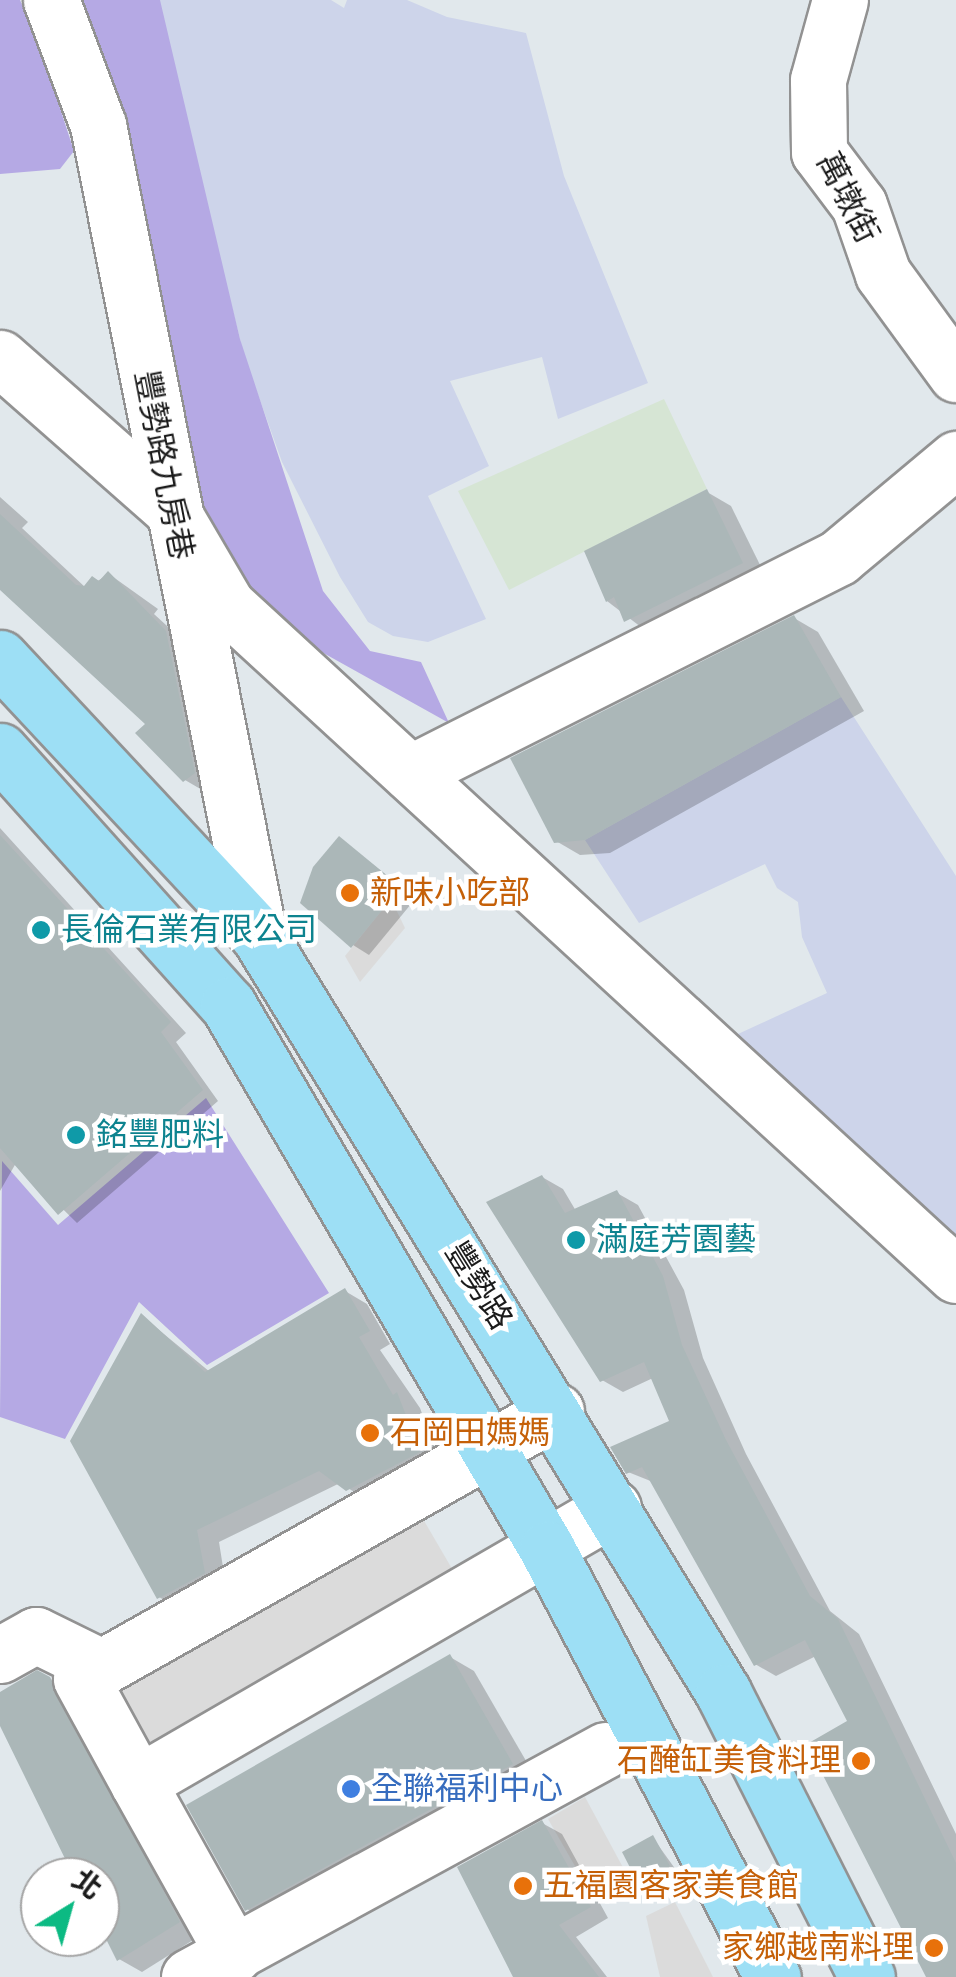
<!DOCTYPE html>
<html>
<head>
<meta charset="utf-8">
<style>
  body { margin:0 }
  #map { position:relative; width:956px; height:1977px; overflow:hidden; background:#e1e8ec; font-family:"Nunito Sans","Noto Sans TC",sans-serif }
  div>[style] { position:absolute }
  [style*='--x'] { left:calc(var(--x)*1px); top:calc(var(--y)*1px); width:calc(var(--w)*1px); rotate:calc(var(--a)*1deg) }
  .industrial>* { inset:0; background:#d6e5d4 }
  .farmland>* { inset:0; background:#cdd4ea }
  .grass>* { inset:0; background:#b5a9e4 }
  .parking>* { inset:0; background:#dbdbdb }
  .shadow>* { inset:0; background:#0003 }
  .building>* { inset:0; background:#abb7b8 }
  .roads { filter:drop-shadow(2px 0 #929292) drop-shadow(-2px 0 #929292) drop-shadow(0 2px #929292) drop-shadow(0 -2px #929292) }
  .minor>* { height:55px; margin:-27.5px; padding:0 27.5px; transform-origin:27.5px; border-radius:27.5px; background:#fff }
  .major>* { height:55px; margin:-27.5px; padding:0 27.5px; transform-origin:27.5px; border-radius:27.5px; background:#9ddff5 }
  .dots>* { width:28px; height:28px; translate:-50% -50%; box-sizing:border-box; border:5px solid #fff; border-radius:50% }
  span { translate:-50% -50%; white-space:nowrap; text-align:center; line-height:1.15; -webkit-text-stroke:9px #fff; paint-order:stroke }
  .street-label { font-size:32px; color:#1b1b1b }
  .food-label { font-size:32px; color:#c56008 }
  .left { translate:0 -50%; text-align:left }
  .right { translate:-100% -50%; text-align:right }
  .culture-label { font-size:32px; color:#0d838f }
  .shop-label { font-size:32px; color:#366cbe }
  .north { position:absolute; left:20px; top:1857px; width:100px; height:100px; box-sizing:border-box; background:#fff; border:2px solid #a4a4a4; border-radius:50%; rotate:37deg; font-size:28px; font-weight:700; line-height:40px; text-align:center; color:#1b1b1b }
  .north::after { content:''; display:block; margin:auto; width:35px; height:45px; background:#0cba83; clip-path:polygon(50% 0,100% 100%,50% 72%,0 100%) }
</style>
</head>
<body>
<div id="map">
  <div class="industrial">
    <i style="clip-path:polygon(664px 399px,707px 489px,509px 590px,458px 491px)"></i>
  </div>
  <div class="farmland">
    <i style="clip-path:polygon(155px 0,331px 0,344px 8px,347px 0,407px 0,447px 17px,526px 33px,564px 176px,648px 383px,558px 419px,542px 357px,450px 381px,489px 466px,428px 496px,486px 619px,428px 642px,393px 636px,368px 622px,340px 577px,282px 462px,244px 355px)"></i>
    <i style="clip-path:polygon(841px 697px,956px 876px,956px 1248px,725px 1040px,827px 993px,802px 937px,798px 902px,777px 888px,765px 864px,639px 923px,585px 840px)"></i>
  </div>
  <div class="grass">
    <i style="clip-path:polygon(0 0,20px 0,41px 50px,74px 151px,60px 169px,0 174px)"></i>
    <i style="clip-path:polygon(62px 0,160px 0,240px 339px,323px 591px,370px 651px,421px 662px,449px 723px,309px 645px,235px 595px,181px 497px)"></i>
    <i style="clip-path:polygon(206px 1098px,329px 1293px,207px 1365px,139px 1302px,65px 1439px,0 1417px,2px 1161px,58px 1225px)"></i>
  </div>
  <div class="parking">
    <i style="clip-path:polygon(391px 899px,405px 928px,360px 982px,345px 956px)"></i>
    <i style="clip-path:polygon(416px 1507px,458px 1579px,152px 1757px,110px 1685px)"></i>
    <i style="clip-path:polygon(585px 1797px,626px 1873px,591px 1894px,548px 1819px)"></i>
    <i style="clip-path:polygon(675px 1902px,713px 1977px,660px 1977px,646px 1916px)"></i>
  </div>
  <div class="shadow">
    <i style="clip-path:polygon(707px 492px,731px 506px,766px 577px,650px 634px,607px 601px)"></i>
    <i style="clip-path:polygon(0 497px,28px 522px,22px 528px,86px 588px,109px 574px,158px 609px,154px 614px,190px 647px,209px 794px,185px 780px,148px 724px,0 585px)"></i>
    <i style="clip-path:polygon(794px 618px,818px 632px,864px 711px,610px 853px,580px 855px,556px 841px)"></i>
    <i style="clip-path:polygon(0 828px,186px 1033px,176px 1042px,218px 1101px,77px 1223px,16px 1163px,0 1191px)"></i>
    <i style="clip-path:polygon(340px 839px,416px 898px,369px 955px,353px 945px)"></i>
    <i style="clip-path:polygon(542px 1177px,563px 1189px,576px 1211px,617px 1193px,638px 1205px,684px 1290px,703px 1358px,746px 1454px,830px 1611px,859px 1634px,956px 1834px,956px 1977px,929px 1977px,850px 1722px,816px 1656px,776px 1676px,755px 1664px,653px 1482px,628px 1472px,672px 1422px,653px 1378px,623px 1392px,602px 1380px,490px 1203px)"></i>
    <i style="clip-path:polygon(345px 1291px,367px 1304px,390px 1344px,380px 1350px,420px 1408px,441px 1465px,370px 1502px,340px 1483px,219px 1542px,226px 1586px,181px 1610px,159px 1597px,142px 1316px,210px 1372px)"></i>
    <i style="clip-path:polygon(450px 1657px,474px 1671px,536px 1778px,271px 1923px,247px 1909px)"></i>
    <i style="clip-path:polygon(49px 1679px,73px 1693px,201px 1935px,142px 1972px,119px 1959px,100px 1922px,100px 1877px,77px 1877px,0 1718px,0 1695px)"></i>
    <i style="clip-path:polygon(542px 1823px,562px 1834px,608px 1918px,576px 1937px,607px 1977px,515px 1977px)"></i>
    <i style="clip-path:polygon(653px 1838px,676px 1870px,649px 1887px,641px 1883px)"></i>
  </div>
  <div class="building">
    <i style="clip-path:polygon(707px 489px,743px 563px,624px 622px,614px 597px,606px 602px,584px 551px)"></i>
    <i style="clip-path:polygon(0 514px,76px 585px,84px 586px,92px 576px,99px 581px,108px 571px,166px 631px,195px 773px,183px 782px,135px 733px,145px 724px,0 590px)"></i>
    <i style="clip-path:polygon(794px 615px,841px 697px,585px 840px,554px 843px,510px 758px)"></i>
    <i style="clip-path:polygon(0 835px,171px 1022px,161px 1032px,203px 1090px,58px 1215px,0 1148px)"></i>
    <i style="clip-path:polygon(339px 836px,401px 887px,351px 948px,300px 903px,313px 867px)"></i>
    <i style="clip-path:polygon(542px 1175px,565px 1213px,617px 1190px,663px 1276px,682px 1345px,726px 1440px,810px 1596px,838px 1619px,956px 1863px,956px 1977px,926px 1977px,807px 1744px,847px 1721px,805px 1640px,754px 1666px,642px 1467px,626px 1474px,610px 1447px,669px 1421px,644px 1362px,600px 1382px,486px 1202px)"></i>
    <i style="clip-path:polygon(345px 1288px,370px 1331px,359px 1337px,393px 1395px,397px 1392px,420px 1452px,346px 1491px,319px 1471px,197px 1530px,205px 1573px,157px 1599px,70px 1441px,141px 1313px,205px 1372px)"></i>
    <i style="clip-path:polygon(450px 1654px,513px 1764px,245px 1911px,186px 1805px)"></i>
    <i style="clip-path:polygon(37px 1670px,50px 1677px,180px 1922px,117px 1961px,100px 1927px,100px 1877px,74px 1877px,0 1726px,0 1692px)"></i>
    <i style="clip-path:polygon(542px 1820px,591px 1907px,559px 1925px,599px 1977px,513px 1977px,457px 1867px)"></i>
    <i style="clip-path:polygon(653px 1835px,670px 1866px,639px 1885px,622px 1852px)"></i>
  </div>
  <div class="roads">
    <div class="minor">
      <i style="--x:51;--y:0;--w:134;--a:69.4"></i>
      <i style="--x:98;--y:125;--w:827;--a:78.77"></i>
      <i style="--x:840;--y:0;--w:83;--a:105.4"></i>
      <i style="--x:818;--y:80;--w:72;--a:89.2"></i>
      <i style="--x:819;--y:152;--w:66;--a:53"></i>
      <i style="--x:859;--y:205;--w:73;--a:70.8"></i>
      <i style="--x:883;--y:274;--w:124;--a:53.9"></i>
      <i style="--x:0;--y:358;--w:228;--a:41.4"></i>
      <i style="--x:171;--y:509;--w:111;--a:59.7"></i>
      <i style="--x:227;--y:605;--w:990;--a:42.59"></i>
      <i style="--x:410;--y:773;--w:480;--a:-26.7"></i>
      <i style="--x:839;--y:557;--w:153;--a:-39.9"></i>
      <i style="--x:556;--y:1411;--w:545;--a:150.57"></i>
      <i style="--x:81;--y:1679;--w:119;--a:61.3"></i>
      <i style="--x:138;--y:1783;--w:549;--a:-30.07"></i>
      <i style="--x:0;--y:1655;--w:41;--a:-29.1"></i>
      <i style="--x:36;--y:1635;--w:72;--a:26.2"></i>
      <i style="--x:138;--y:1783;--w:197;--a:60.8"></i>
      <i style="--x:189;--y:1977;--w:474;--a:-28.6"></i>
    </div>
    <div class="major">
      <i style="--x:0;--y:658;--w:380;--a:47"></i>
      <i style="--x:259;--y:936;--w:887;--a:58.46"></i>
      <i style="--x:723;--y:1692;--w:319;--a:63.2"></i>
      <i style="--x:0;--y:751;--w:341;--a:48.1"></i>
      <i style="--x:228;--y:1005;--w:631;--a:59.61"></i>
      <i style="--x:547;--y:1549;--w:484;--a:62.2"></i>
    </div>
  </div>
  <div class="dots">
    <i style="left:350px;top:893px;background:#e8710a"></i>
    <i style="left:41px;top:930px;background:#0f9aa8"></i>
    <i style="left:76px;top:1135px;background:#0f9aa8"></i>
    <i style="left:576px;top:1240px;background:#0f9aa8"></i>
    <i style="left:370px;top:1433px;background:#e8710a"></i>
    <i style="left:861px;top:1761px;background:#e8710a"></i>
    <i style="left:351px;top:1789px;background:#3f7fe0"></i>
    <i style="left:523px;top:1886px;background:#e8710a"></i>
    <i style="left:934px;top:1948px;background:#e8710a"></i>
  </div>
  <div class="street-label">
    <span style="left:847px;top:198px;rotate:63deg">萬墩街</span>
    <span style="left:163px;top:465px;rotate:79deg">豐勢路九房巷</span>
    <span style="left:478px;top:1286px;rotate:58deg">豐勢路</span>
  </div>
  <div class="food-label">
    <span class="left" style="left:370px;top:893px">新味小吃部</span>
    <span class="left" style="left:390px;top:1433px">石岡田媽媽</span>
    <span class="right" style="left:841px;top:1761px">石醃缸美食料理</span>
    <span class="left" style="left:543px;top:1886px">五福園客家美食館</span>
    <span class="right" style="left:914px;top:1948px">家鄉越南料理</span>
  </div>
  <div class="culture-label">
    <span class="left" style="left:61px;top:930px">長倫石業有限公司</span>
    <span class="left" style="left:96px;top:1135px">銘豐肥料</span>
    <span class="left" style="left:596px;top:1240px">滿庭芳園藝</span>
  </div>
  <div class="shop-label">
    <span class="left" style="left:371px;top:1789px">全聯福利中心</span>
  </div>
  <div class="north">北</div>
</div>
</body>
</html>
